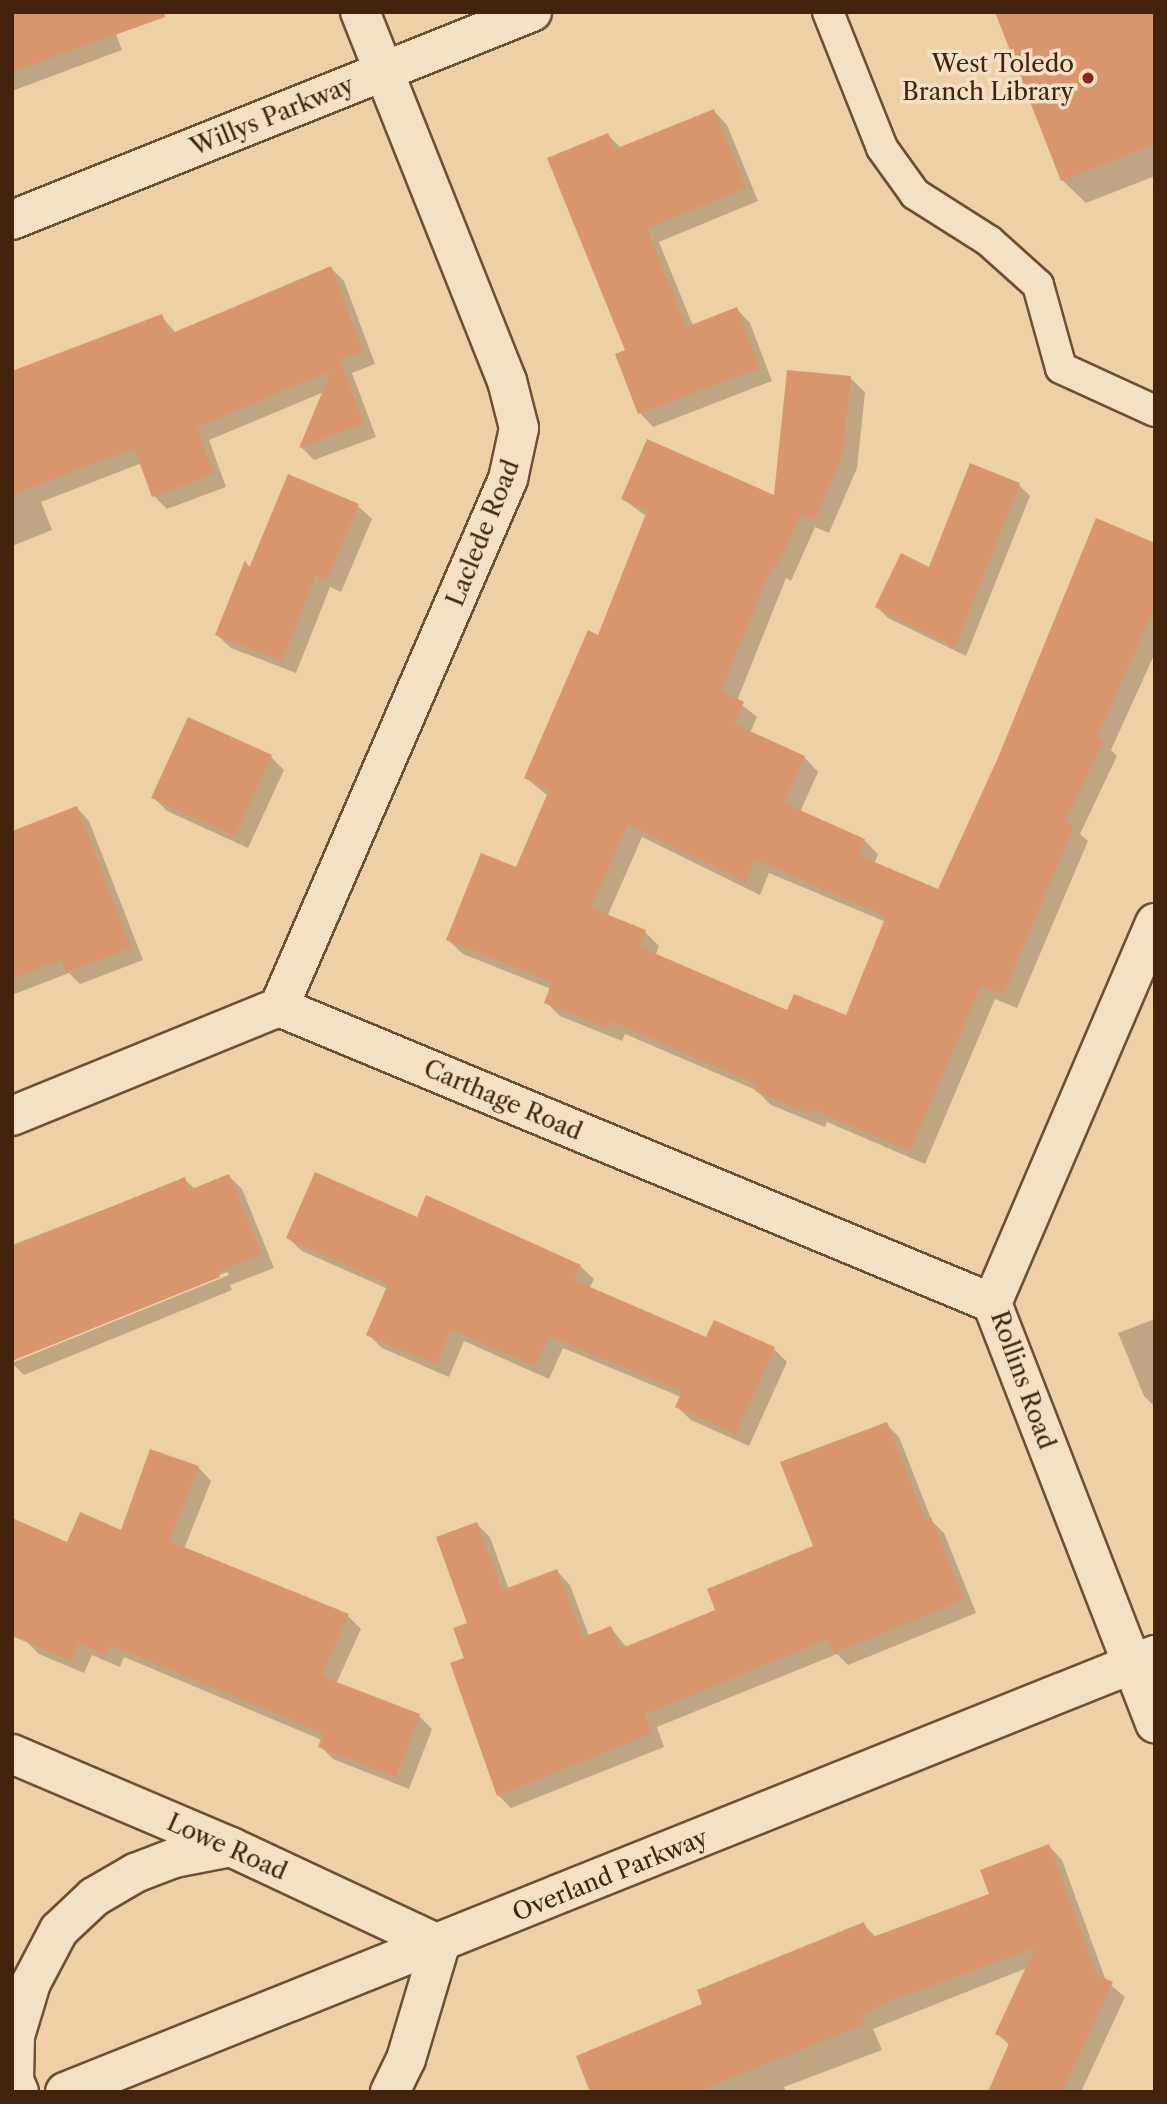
<!DOCTYPE html>
<html>
<head>
<meta charset="utf-8">
<style>
  body { margin:0 }
  #map { position:relative; width:1167px; height:2104px; overflow:hidden; background:#eed0a6; font-family:"Libre Caslon Text",serif }
  div>[style] { position:absolute }
  [style*='--x'] { left:calc(var(--x)*1px); top:calc(var(--y)*1px); width:calc(var(--w)*1px); rotate:calc(var(--a)*1deg) }
  .shadow>* { inset:0; background:#0003 }
  .building>* { inset:0; background:#d9966c }
  .roads { filter:drop-shadow(2px 0 #6d4f34) drop-shadow(-2px 0 #6d4f34) drop-shadow(0 2px #6d4f34) drop-shadow(0 -2px #6d4f34) }
  .lane>* { height:30px; margin:-15px; padding:0 15px; transform-origin:15px; border-radius:15px; background:#f4e0c5 }
  .street>* { height:38px; margin:-19px; padding:0 19px; transform-origin:19px; border-radius:19px; background:#f4e0c5 }
  .dots>* { width:19px; height:19px; translate:-50% -50%; box-sizing:border-box; border:4px solid #f4e0c5; border-radius:50% }
  span { translate:-50% -50%; white-space:nowrap; text-align:center; line-height:1.15; -webkit-text-stroke:7px #f4e0c5; paint-order:stroke }
  .poi-label { font-size:24px; color:#42240e }
  .right { translate:-100% -50%; text-align:right }
  .street-label { font-size:24px; color:#42240e }
  .frame { position:absolute; inset:0; border:14px solid #42240e; pointer-events:none }
</style>
</head>
<body>
<div id="map">
  <div class="shadow">
    <i style="clip-path:polygon(12px 12px,170px 12px,116px 34px,122px 50px,12px 91px)"></i>
    <i style="clip-path:polygon(1155px 12px,1155px 176px,1086px 203px,1062px 180px)"></i>
    <i style="clip-path:polygon(714px 111px,727px 125px,758px 201px,659px 242px,693px 326px,737px 309px,750px 323px,772px 381px,653px 427px,640px 413px,618px 355px,627px 351px,608px 135px,622px 149px)"></i>
    <i style="clip-path:polygon(331px 268px,344px 281px,375px 364px,352px 373px,376px 437px,314px 460px,301px 447px,324px 392px,209px 440px,226px 487px,167px 509px,154px 496px,142px 463px,41px 502px,52px 530px,12px 546px,12px 373px,161px 316px,176px 333px)"></i>
    <i style="clip-path:polygon(evenodd,850px 378px,865px 392px,857px 468px,829px 533px,815px 527px,791px 581px,786px 578px,737px 701px,757px 717px,750px 733px,804px 757px,818px 772px,800px 812px,864px 840px,878px 854px,874px 864px,939px 891px,1155px 545px,1155px 653px,1111px 750px,1117px 756px,1080px 834px,1088px 841px,1017px 1008px,995px 999px,925px 1164px,827px 1122px,825px 1127px,771px 1105px,756px 1090px,625px 1034px,622px 1041px,560px 1016px,546px 1002px,551px 989px,463px 954px,448px 940px,517px 869px,548px 796px,526px 778px,599px 637px,647px 517px,623px 499px,776px 497px,850px 378px,642px 837px,760px 895px,769px 873px,886px 922px,847px 1017px,788px 1013px,655px 956px,659px 946px,645px 932px,607px 917px,642px 837px)"></i>
    <i style="clip-path:polygon(971px 465px,1019px 485px,1030px 496px,966px 656px,888px 618px,877px 607px,929px 569px)"></i>
    <i style="clip-path:polygon(358px 506px,372px 519px,341px 592px,330px 587px,296px 673px,231px 648px,217px 635px,246px 563px,251px 568px)"></i>
    <i style="clip-path:polygon(271px 757px,284px 770px,248px 848px,167px 811px,153px 797px)"></i>
    <i style="clip-path:polygon(77px 808px,89px 821px,143px 960px,80px 984px,69px 973px,12px 995px,12px 833px)"></i>
    <i style="clip-path:polygon(evenodd,229px 1176px,242px 1189px,274px 1268px,230px 1285px,232px 1290px,24px 1375px,12px 1363px,12px 1245px,184px 1179px,195px 1189px,229px 1176px,227px 1272px,229px 1275px,14px 1362px,14px 1358px,227px 1272px)"></i>
    <i style="clip-path:polygon(417px 1219px,580px 1266px,594px 1279px,589px 1289px,707px 1339px,774px 1349px,787px 1362px,749px 1446px,691px 1420px,677px 1407px,681px 1397px,563px 1348px,549px 1379px,464px 1341px,449px 1377px,382px 1348px,368px 1334px,388px 1289px,302px 1251px,288px 1238px)"></i>
    <i style="clip-path:polygon(1155px 1319px,1155px 1407px,1144px 1396px,1118px 1333px)"></i>
    <i style="clip-path:polygon(886px 1424px,899px 1437px,932px 1521px,944px 1533px,976px 1613px,848px 1665px,837px 1654px,657px 1727px,664px 1747px,511px 1808px,498px 1795px,467px 1659px,477px 1524px,490px 1537px,509px 1590px,557px 1571px,570px 1585px,589px 1636px,611px 1628px,627px 1648px,717px 1611px,815px 1547px)"></i>
    <i style="clip-path:polygon(198px 1467px,211px 1481px,184px 1549px,348px 1616px,361px 1629px,336px 1684px,419px 1716px,432px 1729px,409px 1789px,333px 1759px,320px 1746px,322px 1740px,124px 1657px,120px 1667px,92px 1655px,84px 1673px,39px 1654px,27px 1642px,68px 1544px,122px 1532px)"></i>
    <i style="clip-path:polygon(1049px 1846px,1062px 1860px,1106px 1981px,1125px 1997px,1081px 2092px,990px 2092px,1010px 2046px,997px 2033px,1027px 1968px,873px 2029px,882px 2050px,784px 2087px,786px 2092px,592px 2092px,705px 2005px,863px 1924px,876px 1937px,991px 1895px)"></i>
  </div>
  <div class="building">
    <i style="clip-path:polygon(12px 12px,164px 12px,165px 17px,12px 72px)"></i>
    <i style="clip-path:polygon(995px 12px,1155px 12px,1155px 144px,1061px 181px)"></i>
    <i style="clip-path:polygon(714px 109px,746px 188px,647px 228px,686px 327px,737px 307px,760px 368px,638px 414px,615px 354px,625px 350px,547px 158px,608px 133px,615px 149px)"></i>
    <i style="clip-path:polygon(331px 266px,363px 351px,340px 360px,364px 423px,299px 448px,331px 371px,197px 427px,214px 474px,152px 497px,134px 448px,12px 495px,12px 371px,162px 314px,170px 334px)"></i>
    <i style="clip-path:polygon(evenodd,787px 370px,851px 376px,843px 454px,815px 520px,801px 514px,776px 568px,772px 566px,721px 691px,744px 702px,734px 724px,805px 756px,784px 803px,865px 839px,858px 855px,938px 889px,997px 760px,1096px 518px,1155px 543px,1155px 607px,1097px 737px,1104px 740px,1065px 822px,1074px 826px,1003px 995px,981px 986px,910px 1151px,813px 1109px,811px 1114px,755px 1091px,757px 1084px,611px 1021px,608px 1028px,544px 1003px,552px 982px,446px 940px,481px 853px,516px 867px,549px 790px,524px 778px,588px 630px,598px 635px,647px 511px,621px 499px,647px 439px,774px 495px,787px 370px,628px 824px,746px 882px,755px 860px,886px 916px,846px 1015px,794px 994px,787px 1010px,640px 947px,646px 930px,591px 908px,628px 824px)"></i>
    <i style="clip-path:polygon(970px 463px,1020px 483px,955px 647px,875px 607px,901px 553px,929px 567px)"></i>
    <i style="clip-path:polygon(288px 474px,359px 504px,327px 580px,316px 575px,282px 661px,215px 635px,245px 560px,249px 568px)"></i>
    <i style="clip-path:polygon(188px 717px,272px 755px,235px 836px,151px 798px)"></i>
    <i style="clip-path:polygon(77px 806px,131px 948px,66px 973px,61px 960px,12px 979px,12px 831px)"></i>
    <i style="clip-path:polygon(315px 1172px,417px 1217px,426px 1195px,581px 1265px,574px 1280px,706px 1337px,714px 1320px,775px 1347px,736px 1434px,675px 1407px,682px 1391px,549px 1336px,535px 1367px,451px 1329px,436px 1364px,366px 1335px,388px 1284px,286px 1238px)"></i>
    <i style="clip-path:polygon(229px 1174px,262px 1254px,218px 1272px,220px 1277px,12px 1361px,12px 1247px,185px 1177px,189px 1190px)"></i>
    <i style="clip-path:polygon(887px 1422px,925px 1520px,931px 1517px,964px 1600px,834px 1653px,828px 1639px,645px 1714px,652px 1733px,497px 1796px,450px 1663px,464px 1658px,453px 1628px,467px 1623px,436px 1537px,477px 1522px,502px 1590px,557px 1569px,583px 1637px,611px 1626px,620px 1649px,715px 1610px,707px 1589px,813px 1546px,780px 1462px)"></i>
    <i style="clip-path:polygon(150px 1449px,199px 1466px,169px 1541px,349px 1614px,321px 1676px,420px 1714px,396px 1777px,318px 1747px,323px 1733px,111px 1645px,106px 1655px,79px 1643px,71px 1661px,12px 1636px,12px 1518px,67px 1542px,80px 1512px,121px 1530px)"></i>
    <i style="clip-path:polygon(1049px 1844px,1097px 1975px,1113px 1982px,1062px 2092px,988px 2092px,1010px 2041px,995px 2034px,1035px 1948px,894px 1999px,861px 2015px,865px 2024px,695px 2092px,590px 2092px,576px 2056px,702px 2004px,697px 1990px,864px 1922px,870px 1938px,989px 1894px,980px 1870px)"></i>
  </div>
  <div class="roads">
    <div class="lane">
      <i style="--x:828;--y:12;--w:146;--a:68.3"></i>
      <i style="--x:882;--y:148;--w:57;--a:54.3"></i>
      <i style="--x:915;--y:194;--w:88;--a:32.4"></i>
      <i style="--x:989;--y:241;--w:66;--a:41.9"></i>
      <i style="--x:1038;--y:285;--w:86;--a:74.5"></i>
      <i style="--x:1061;--y:368;--w:103;--a:24.6"></i>
    </div>
    <div class="street">
      <i style="--x:12;--y:220;--w:560;--a:-21.8"></i>
      <i style="--x:1155;--y:923;--w:413;--a:113.2"></i>
      <i style="--x:992;--y:1303;--w:451;--a:68.8"></i>
      <i style="--x:279;--y:1007;--w:576;--a:-66.55"></i>
      <i style="--x:508;--y:479;--w:52;--a:-77.8"></i>
      <i style="--x:519;--y:428;--w:49;--a:-104.3"></i>
      <i style="--x:507;--y:381;--w:397;--a:-111.7"></i>
      <i style="--x:12;--y:1116;--w:288;--a:-22.2"></i>
      <i style="--x:279;--y:1007;--w:772;--a:22.55"></i>
      <i style="--x:12;--y:1754;--w:238;--a:23"></i>
      <i style="--x:231;--y:1847;--w:231;--a:25.1"></i>
      <i style="--x:440;--y:1945;--w:119;--a:106.6"></i>
      <i style="--x:406;--y:2059;--w:37;--a:116"></i>
      <i style="--x:19;--y:2092;--w:13;--a:-113"></i>
      <i style="--x:14;--y:2080;--w:44;--a:-88.7"></i>
      <i style="--x:15;--y:2036;--w:55;--a:-73.2"></i>
      <i style="--x:31;--y:1983;--w:60;--a:-62.2"></i>
      <i style="--x:59;--y:1930;--w:48;--a:-43.3"></i>
      <i style="--x:94;--y:1897;--w:48;--a:-30.3"></i>
      <i style="--x:135;--y:1873;--w:42;--a:-21"></i>
      <i style="--x:174;--y:1858;--w:58;--a:-10.9"></i>
      <i style="--x:65;--y:2092;--w:1174;--a:-21.85"></i>
    </div>
  </div>
  <div class="dots">
    <i style="left:1088px;top:78px;background:#8f2418"></i>
  </div>
  <div class="poi-label">
    <span class="right" style="left:1074px;top:78px">West Toledo<br>Branch Library</span>
  </div>
  <div class="street-label">
    <span style="left:272px;top:116px;rotate:-22deg">Willys Parkway</span>
    <span style="left:483px;top:533px;rotate:-68deg">Laclede Road</span>
    <span style="left:503px;top:1100px;rotate:23deg">Carthage Road</span>
    <span style="left:1023px;top:1380px;rotate:70deg">Rollins Road</span>
    <span style="left:227px;top:1847px;rotate:24deg">Lowe Road</span>
    <span style="left:610px;top:1875px;rotate:-22deg">Overland Parkway</span>
  </div>
  <div class="frame"></div>
</div>
</body>
</html>
